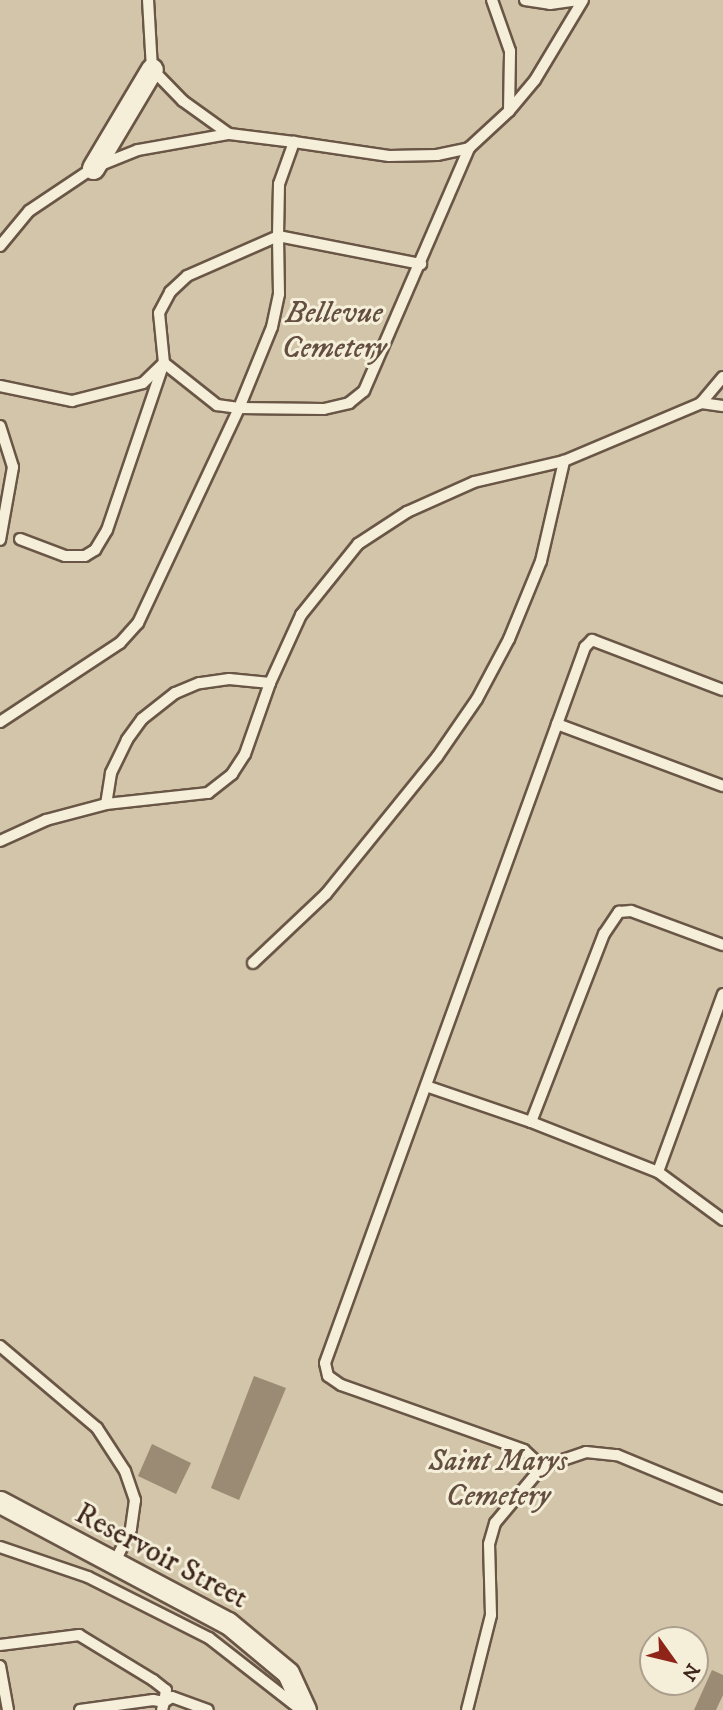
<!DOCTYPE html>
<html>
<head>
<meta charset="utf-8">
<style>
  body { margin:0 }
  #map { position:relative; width:723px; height:1710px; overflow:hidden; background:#f0e6c6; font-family:"IM FELL DW Pica",serif }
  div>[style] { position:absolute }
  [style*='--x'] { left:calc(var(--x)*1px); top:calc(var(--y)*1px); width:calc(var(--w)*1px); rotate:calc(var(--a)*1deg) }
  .green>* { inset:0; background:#d2c5a9 }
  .building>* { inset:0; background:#9b8a74 }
  .roads { filter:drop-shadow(2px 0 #6a5646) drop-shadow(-2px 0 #6a5646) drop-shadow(0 2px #6a5646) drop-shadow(0 -2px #6a5646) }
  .lane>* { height:10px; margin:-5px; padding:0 5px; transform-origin:5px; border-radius:5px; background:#f5efda }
  .street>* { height:21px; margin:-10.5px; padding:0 10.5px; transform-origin:10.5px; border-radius:10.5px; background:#f5efda }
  span { translate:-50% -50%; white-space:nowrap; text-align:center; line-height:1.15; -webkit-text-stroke:6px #f5efda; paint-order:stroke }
  .park-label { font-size:30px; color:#634e3f; font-style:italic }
  .street-label { font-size:30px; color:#3e261c }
  .north { position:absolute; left:639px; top:1626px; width:70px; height:70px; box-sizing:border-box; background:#f5efda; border:2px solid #ac9f8e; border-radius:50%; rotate:124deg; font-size:19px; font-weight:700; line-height:28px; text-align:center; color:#3e261c }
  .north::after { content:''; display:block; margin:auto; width:24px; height:32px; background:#8f2418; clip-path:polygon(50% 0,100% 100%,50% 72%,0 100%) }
</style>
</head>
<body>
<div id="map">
  <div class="green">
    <i style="clip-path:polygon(evenodd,0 0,723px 0,723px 1710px,0 1710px,0 0,653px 1640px,695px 1640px,695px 1682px,653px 1682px,653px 1640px)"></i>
  </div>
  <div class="building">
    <i style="clip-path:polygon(254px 1376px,286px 1388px,239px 1500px,211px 1488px)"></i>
    <i style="clip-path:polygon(152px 1444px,191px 1463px,176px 1494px,138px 1476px)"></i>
    <i style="clip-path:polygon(712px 1670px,723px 1675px,723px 1695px,716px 1710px,694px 1710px)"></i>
  </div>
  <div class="roads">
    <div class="lane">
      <i style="--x:525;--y:0;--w:25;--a:9"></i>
      <i style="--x:550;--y:4;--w:27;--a:-8"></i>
      <i style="--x:509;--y:111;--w:40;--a:-50"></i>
      <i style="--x:535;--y:80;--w:93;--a:-59"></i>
      <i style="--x:294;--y:142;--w:96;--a:8.4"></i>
      <i style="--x:389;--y:156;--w:48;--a:-1.2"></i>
      <i style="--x:437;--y:155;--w:33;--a:-12"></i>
      <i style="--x:0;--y:246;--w:45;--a:-50.4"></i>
      <i style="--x:29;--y:211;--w:77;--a:-33.9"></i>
      <i style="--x:93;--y:168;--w:48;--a:-21.8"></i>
      <i style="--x:138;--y:150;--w:92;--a:-10"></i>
      <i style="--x:0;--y:386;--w:74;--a:11.8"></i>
      <i style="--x:72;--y:401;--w:73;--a:-14.2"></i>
      <i style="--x:143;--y:383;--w:29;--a:-44"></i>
      <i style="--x:164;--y:363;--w:68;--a:38.4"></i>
      <i style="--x:217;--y:405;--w:22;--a:8"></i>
      <i style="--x:239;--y:408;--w:87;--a:-67.8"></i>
      <i style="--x:272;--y:327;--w:34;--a:-78"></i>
      <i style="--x:279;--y:294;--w:58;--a:-91"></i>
      <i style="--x:278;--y:236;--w:146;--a:11.1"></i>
      <i style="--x:701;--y:403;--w:22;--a:8"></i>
      <i style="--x:0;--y:426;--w:43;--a:72.4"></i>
      <i style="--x:13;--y:467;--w:74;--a:100.1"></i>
      <i style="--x:20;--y:539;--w:48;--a:20.7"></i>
      <i style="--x:65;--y:556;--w:20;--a:0"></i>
      <i style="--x:85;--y:556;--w:12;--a:-31"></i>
      <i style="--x:95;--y:550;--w:23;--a:-59"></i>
      <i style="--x:107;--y:530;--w:176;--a:-71.2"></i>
      <i style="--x:164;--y:363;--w:50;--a:-95.7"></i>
      <i style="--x:159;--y:313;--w:24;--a:-62"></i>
      <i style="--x:170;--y:292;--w:23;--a:-43"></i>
      <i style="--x:187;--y:276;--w:99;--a:-23.7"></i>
      <i style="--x:278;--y:236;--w:52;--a:-88.9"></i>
      <i style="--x:279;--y:184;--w:45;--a:-70.3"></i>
      <i style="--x:294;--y:142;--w:65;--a:-173"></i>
      <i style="--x:229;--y:134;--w:57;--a:-144.3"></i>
      <i style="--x:183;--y:101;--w:45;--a:-134.1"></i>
      <i style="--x:152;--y:69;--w:69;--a:-93.3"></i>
      <i style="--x:270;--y:683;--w:75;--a:-65.5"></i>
      <i style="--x:301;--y:615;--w:91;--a:-51.2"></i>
      <i style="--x:358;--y:544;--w:59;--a:-33.1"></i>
      <i style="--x:407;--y:512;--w:73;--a:-24.1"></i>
      <i style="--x:474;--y:482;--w:92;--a:-13.1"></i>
      <i style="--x:0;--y:722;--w:144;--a:-33.4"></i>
      <i style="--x:120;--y:643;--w:27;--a:-48"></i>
      <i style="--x:138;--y:623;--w:238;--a:-64.8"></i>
      <i style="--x:239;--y:408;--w:85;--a:0.7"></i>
      <i style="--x:324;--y:409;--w:26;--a:-13"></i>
      <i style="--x:349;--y:403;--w:19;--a:-39"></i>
      <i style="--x:364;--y:391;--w:265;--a:-66.6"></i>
      <i style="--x:469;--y:148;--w:54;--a:-42.8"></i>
      <i style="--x:509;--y:111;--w:60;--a:-89"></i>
      <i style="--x:510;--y:51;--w:54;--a:-109.4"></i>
      <i style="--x:557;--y:724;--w:177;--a:20.5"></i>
      <i style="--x:0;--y:841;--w:51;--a:-24.5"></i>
      <i style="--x:46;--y:820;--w:62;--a:-14.9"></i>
      <i style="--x:106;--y:804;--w:103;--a:-6.2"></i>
      <i style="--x:208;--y:793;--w:31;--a:-38"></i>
      <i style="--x:232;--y:774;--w:24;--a:-57"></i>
      <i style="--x:245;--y:754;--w:75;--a:-70.6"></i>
      <i style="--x:270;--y:683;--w:41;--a:-174.4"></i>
      <i style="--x:229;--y:679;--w:30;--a:172"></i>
      <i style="--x:199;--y:683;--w:26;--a:157"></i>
      <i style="--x:175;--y:693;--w:42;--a:141.8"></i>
      <i style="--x:142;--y:719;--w:26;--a:126"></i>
      <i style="--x:127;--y:740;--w:37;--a:116"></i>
      <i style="--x:111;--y:773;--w:31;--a:99"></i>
      <i style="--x:253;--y:963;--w:100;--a:-43.4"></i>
      <i style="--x:326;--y:894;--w:176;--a:-51"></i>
      <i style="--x:437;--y:757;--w:70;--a:-55.4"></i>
      <i style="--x:477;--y:699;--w:68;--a:-61.9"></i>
      <i style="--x:509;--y:639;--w:84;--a:-67.7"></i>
      <i style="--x:541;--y:561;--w:103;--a:-77"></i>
      <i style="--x:564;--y:461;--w:149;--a:-22.9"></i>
      <i style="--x:701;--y:403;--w:34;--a:-50"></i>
      <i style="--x:723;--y:994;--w:189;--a:110.1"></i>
      <i style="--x:658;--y:1172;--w:81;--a:36.4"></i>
      <i style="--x:426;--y:1086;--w:111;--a:18.9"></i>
      <i style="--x:658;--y:1172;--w:136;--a:-158.5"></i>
      <i style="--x:531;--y:1122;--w:202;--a:-68.8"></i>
      <i style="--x:604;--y:934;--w:27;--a:-56"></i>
      <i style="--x:619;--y:912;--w:12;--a:-5"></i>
      <i style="--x:631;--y:911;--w:98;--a:20.3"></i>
      <i style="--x:0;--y:1346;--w:127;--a:40.2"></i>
      <i style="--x:97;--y:1428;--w:51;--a:56.9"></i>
      <i style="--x:125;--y:1471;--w:31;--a:71"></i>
      <i style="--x:135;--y:1500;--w:29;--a:98"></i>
      <i style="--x:131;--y:1529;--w:39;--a:116"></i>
      <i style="--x:542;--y:1467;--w:46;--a:-18.8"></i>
      <i style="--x:586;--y:1452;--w:31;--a:6"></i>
      <i style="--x:617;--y:1455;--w:115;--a:22.5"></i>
      <i style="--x:0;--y:1547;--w:93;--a:18.8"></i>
      <i style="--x:88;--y:1577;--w:136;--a:26.8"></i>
      <i style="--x:209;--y:1638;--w:115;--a:38"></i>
      <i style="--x:0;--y:1645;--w:80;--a:-7.2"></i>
      <i style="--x:79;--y:1635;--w:87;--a:31.3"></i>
      <i style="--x:153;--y:1680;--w:16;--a:38"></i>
      <i style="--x:166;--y:1690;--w:12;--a:99"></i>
      <i style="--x:164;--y:1702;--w:9;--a:-32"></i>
      <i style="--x:172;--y:1697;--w:38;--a:20"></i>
      <i style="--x:0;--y:1666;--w:45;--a:79.7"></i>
      <i style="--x:80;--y:1710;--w:74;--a:-7.8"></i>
      <i style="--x:153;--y:1700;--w:11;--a:10"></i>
      <i style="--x:164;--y:1702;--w:8;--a:104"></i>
      <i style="--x:467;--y:1710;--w:98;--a:-75.8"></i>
      <i style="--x:491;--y:1615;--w:71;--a:-91.6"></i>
      <i style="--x:489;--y:1544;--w:22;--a:-74"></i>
      <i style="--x:495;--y:1523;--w:73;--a:-50"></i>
      <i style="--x:542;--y:1467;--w:25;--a:-137"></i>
      <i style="--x:524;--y:1450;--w:194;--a:-160.4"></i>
      <i style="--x:341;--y:1385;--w:16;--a:-145"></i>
      <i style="--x:328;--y:1376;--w:13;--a:-103"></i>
      <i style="--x:325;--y:1363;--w:762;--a:-70.04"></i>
      <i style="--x:585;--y:647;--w:10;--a:-45"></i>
      <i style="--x:592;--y:640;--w:140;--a:20.9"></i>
    </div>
    <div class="street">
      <i style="--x:93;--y:168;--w:115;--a:-59.2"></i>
      <i style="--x:0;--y:1502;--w:258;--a:28"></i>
      <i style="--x:228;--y:1623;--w:78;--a:39.8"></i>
      <i style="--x:288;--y:1673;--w:41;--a:65.3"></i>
    </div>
  </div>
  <div class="park-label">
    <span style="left:334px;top:331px">Bellevue<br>Cemetery</span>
    <span style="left:498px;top:1479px">Saint Marys<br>Cemetery</span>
  </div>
  <div class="street-label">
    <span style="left:161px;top:1557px;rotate:28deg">Reservoir Street</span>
  </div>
  <div class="north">N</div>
</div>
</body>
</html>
